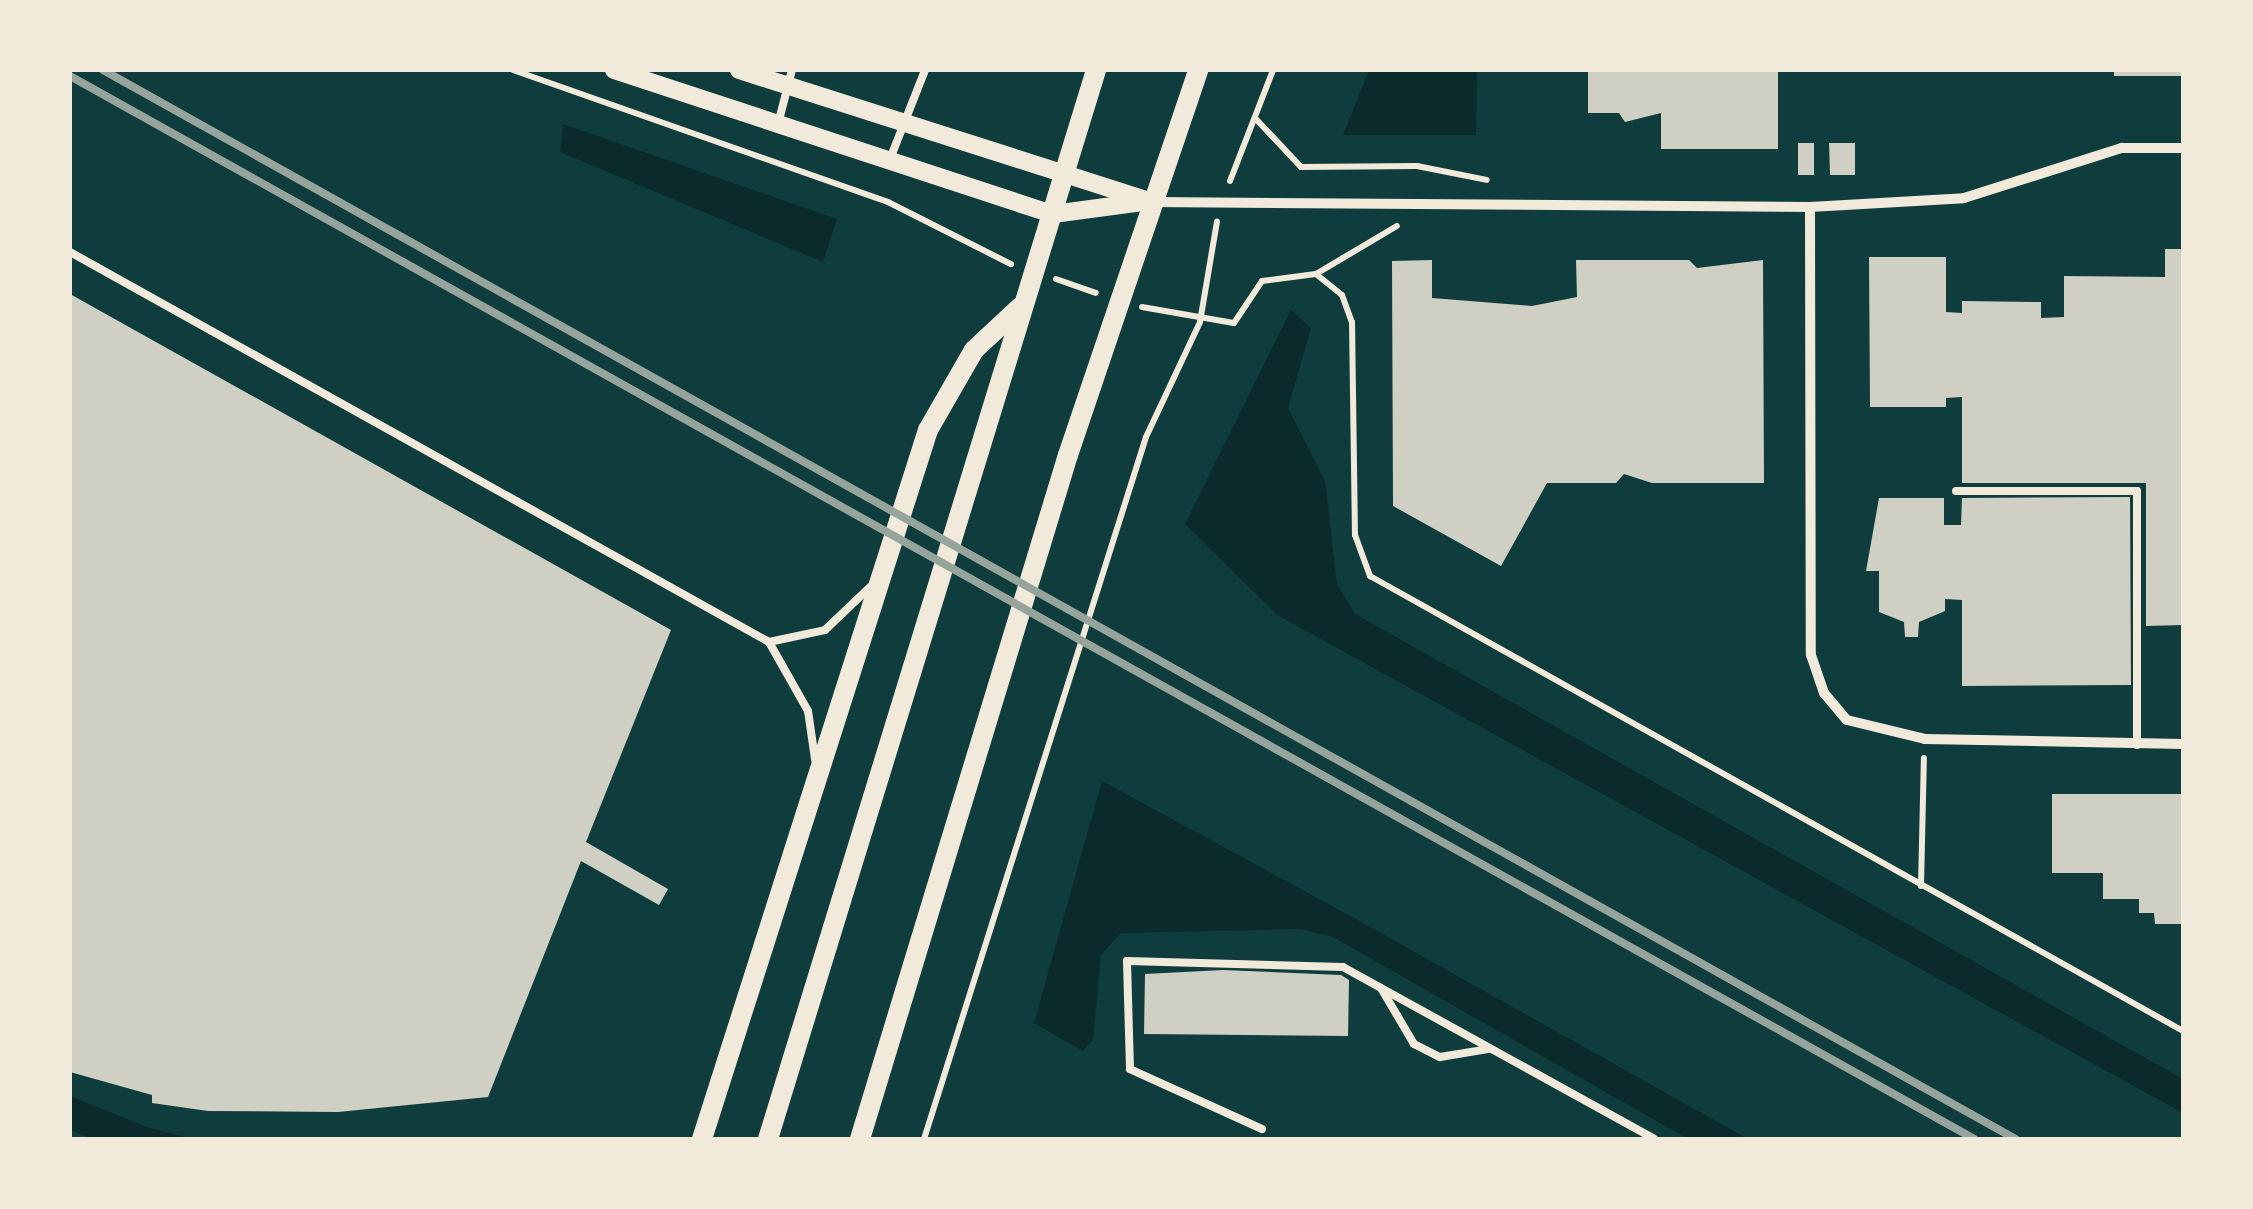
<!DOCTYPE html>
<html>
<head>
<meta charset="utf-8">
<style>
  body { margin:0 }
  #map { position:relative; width:2253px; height:1209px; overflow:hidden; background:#0f3d3e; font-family:Quicksand,sans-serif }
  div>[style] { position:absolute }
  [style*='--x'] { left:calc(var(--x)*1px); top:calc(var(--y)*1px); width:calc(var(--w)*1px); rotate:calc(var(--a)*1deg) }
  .water>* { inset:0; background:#0a2a2b }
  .building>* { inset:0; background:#cfcfc3 }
  .path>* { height:6px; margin:-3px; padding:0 3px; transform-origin:3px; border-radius:3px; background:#f1e9da }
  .service>* { height:8px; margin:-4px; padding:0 4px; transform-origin:4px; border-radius:4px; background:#f1e9da }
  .minor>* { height:10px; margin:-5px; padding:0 5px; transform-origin:5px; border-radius:5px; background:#f1e9da }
  .tertiary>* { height:18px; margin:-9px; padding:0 9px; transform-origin:9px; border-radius:9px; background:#f1e9da }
  .secondary>* { height:20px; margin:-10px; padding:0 10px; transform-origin:10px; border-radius:10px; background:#f1e9da }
  .rail>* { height:8px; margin:-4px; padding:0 4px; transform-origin:4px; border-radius:4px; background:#97a49c }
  span { translate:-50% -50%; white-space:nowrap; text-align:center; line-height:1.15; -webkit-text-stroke:9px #f1e9da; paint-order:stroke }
  .frame { position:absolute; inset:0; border:72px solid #f1e9da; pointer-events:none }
</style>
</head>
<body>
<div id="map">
  <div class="water">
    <i style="clip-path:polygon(1369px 70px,1477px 70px,1476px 135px,1343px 135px)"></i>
    <i style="clip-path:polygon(563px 124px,837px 219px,823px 262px,560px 152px)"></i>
    <i style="clip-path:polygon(1291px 310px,1311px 328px,1288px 408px,1325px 481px,1337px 584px,1355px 614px,2183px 1079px,2183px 1113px,1277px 615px,1185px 524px)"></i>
    <i style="clip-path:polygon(1102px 781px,1356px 919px,1748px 1139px,1688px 1139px,1333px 937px,1300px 929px,1121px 933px,1101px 955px,1093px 1040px,1083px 1051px,1034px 1023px)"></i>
    <i style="clip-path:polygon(70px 1096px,147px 1127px,192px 1139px,93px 1139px,70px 1130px)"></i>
  </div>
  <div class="building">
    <i style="clip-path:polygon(1588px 70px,1778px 70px,1778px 149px,1661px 149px,1661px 113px,1625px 122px,1619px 113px,1588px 113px)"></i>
    <i style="clip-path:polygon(2114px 70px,2183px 70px,2183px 76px,2114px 76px)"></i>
    <i style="clip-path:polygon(1798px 143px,1814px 143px,1814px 175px,1798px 175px)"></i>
    <i style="clip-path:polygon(1829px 143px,1855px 143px,1855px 175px,1830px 175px)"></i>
    <i style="clip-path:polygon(2165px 249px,2183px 249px,2183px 625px,2146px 626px,2146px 483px,1962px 483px,1962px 397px,1946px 398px,1946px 407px,1870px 407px,1869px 257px,1946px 257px,1946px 312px,1962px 313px,1962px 301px,2041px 302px,2041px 318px,2064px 317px,2064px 276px,2165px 277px)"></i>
    <i style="clip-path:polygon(1432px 260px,1432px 298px,1532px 306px,1577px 297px,1576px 260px,1689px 260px,1697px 268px,1763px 260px,1764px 483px,1652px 483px,1624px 474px,1616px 483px,1547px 483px,1501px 566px,1393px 506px,1392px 261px)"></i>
    <i style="clip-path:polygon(70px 294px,671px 630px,586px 842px,668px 889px,659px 905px,581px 861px,488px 1097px,338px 1112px,208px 1111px,152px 1103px,152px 1095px,70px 1072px)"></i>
    <i style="clip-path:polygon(2130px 497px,2131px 685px,1962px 686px,1962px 600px,1945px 599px,1945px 611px,1919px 622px,1918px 637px,1905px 637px,1904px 622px,1879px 612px,1879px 571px,1866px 571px,1879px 498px,1944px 498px,1944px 525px,1961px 525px,1962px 498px)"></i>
    <i style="clip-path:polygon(2052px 794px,2183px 794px,2183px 924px,2155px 924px,2154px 913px,2139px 913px,2139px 899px,2103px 899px,2103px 873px,2052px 873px)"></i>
    <i style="clip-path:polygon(1223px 970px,1341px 975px,1349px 980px,1348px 1036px,1144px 1034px,1145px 974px)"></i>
  </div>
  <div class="path">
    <i style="--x:513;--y:70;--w:398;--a:19.4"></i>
    <i style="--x:888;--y:202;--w:138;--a:26.8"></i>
    <i style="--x:1255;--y:118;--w:67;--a:46.8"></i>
    <i style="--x:1301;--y:167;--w:116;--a:-0.5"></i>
    <i style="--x:1417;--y:166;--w:71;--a:11.3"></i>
    <i style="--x:1230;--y:181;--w:119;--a:-68.8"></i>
    <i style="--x:1316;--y:274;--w:94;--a:-30.7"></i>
    <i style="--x:1056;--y:279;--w:42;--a:19.3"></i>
    <i style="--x:1142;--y:307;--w:93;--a:9.9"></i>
    <i style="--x:1234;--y:323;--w:50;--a:-56.3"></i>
    <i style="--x:1262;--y:281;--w:54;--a:-7.4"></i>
    <i style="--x:1316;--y:274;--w:33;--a:39"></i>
    <i style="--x:1342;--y:295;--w:29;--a:70"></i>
    <i style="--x:1352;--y:322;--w:213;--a:89.2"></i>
    <i style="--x:1355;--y:535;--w:44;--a:69.9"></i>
    <i style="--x:1370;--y:576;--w:932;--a:29.23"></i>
    <i style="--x:1921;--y:886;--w:128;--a:-88.7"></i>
    <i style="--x:924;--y:1139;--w:736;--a:-72.45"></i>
    <i style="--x:1146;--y:437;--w:127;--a:-64.8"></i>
    <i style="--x:1200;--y:322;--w:102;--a:-80.4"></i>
  </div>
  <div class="service">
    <i style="--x:778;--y:124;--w:56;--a:-75.5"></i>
    <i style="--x:890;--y:159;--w:96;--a:-68.5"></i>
    <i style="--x:70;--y:252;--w:800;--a:29.16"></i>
    <i style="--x:769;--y:642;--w:79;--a:60.5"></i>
    <i style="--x:808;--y:711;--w:49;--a:81.7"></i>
    <i style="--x:1956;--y:491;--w:181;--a:0"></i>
    <i style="--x:2137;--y:491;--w:254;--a:90"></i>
    <i style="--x:769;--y:642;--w:57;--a:-12.1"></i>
    <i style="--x:825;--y:630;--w:64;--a:-43.7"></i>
    <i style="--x:1381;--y:988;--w:65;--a:59.5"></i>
    <i style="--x:1414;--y:1044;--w:29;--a:27"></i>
    <i style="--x:1440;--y:1057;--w:50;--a:-9.3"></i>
    <i style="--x:1262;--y:1129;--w:145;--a:-155.6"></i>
    <i style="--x:1130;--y:1069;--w:108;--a:-91.6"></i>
    <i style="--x:1127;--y:961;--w:216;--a:1.6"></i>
    <i style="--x:1343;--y:967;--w:355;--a:28.9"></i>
  </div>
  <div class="minor">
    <i style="--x:1153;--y:202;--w:657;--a:0.44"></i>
    <i style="--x:1810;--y:207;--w:154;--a:-3.3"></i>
    <i style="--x:1964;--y:198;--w:166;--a:-17.6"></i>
    <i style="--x:2122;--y:148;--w:61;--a:0"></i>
    <i style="--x:1810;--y:207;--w:448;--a:89.9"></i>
    <i style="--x:1811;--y:655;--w:40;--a:71.1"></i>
    <i style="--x:1824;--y:693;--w:35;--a:50"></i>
    <i style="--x:1847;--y:720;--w:80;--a:13.7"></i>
    <i style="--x:1925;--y:739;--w:258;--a:1.1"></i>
  </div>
  <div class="tertiary">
    <i style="--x:614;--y:70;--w:462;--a:18.2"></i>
    <i style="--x:1053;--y:214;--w:98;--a:-7.6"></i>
    <i style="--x:739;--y:70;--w:425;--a:17.7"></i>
  </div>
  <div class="secondary">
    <i style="--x:702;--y:1139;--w:744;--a:-72.32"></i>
    <i style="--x:928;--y:430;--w:92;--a:-60.1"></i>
    <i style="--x:974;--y:350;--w:62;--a:-43"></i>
    <i style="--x:768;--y:1139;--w:1118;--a:-72.94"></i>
    <i style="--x:860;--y:1139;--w:715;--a:-73.09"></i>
    <i style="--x:1068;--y:455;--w:406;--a:-71.3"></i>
  </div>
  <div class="rail">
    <i style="--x:103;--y:70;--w:2191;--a:29.2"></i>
    <i style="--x:70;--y:76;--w:2181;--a:29.17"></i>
  </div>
  <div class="frame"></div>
</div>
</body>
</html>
